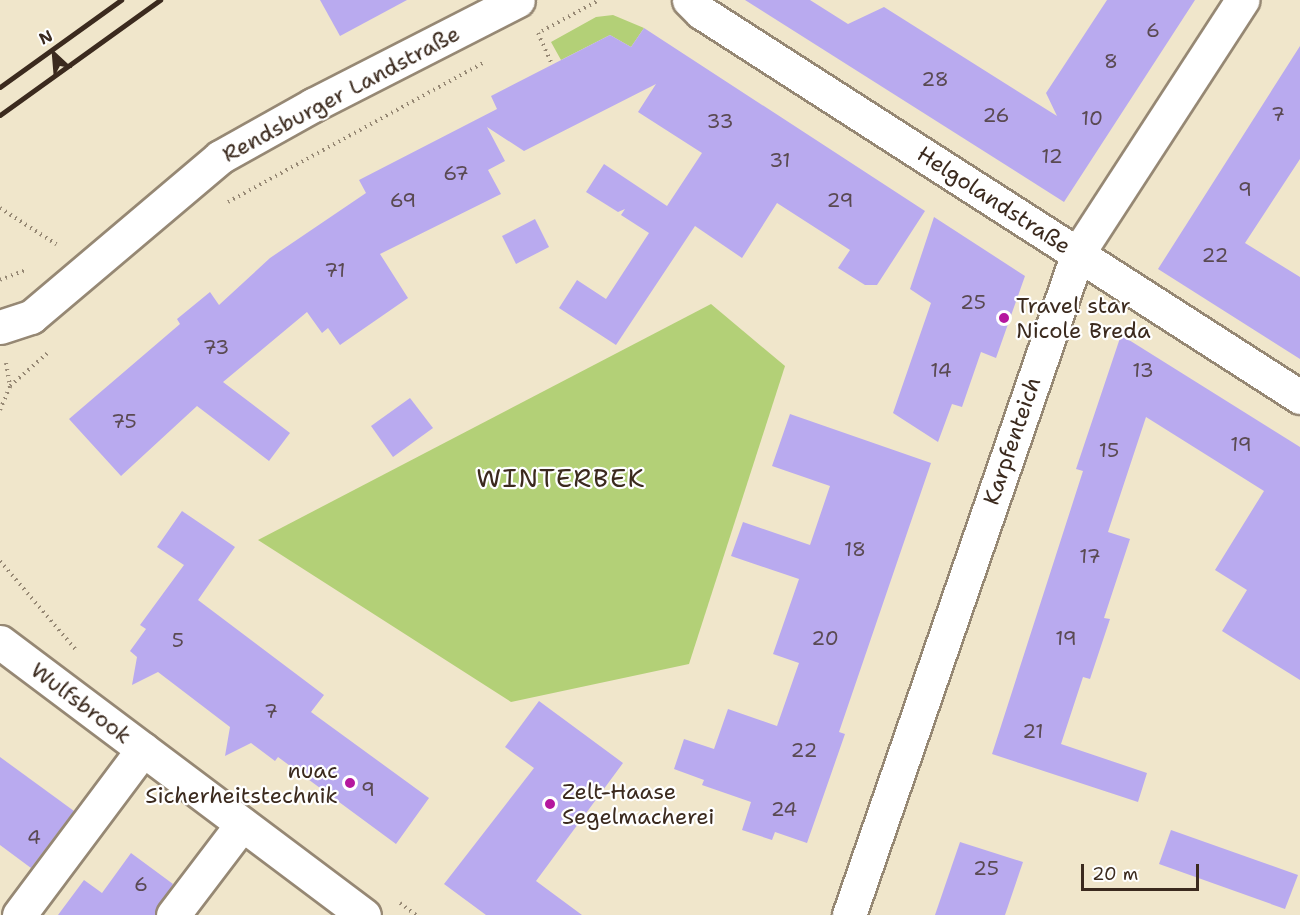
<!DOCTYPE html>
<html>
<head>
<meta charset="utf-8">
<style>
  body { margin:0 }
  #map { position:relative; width:1300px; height:915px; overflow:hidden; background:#f0e6cb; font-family:"Shantell Sans",sans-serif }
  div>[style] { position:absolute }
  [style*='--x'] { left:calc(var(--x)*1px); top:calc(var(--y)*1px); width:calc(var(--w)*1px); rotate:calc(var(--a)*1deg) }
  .green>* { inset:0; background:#b3d077 }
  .building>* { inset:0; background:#b9aaef }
  .path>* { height:4px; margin-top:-2px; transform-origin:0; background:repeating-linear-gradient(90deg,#968874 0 1.5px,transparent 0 6px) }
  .roads { filter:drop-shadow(2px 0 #968874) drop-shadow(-2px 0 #968874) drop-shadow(0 2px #968874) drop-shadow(0 -2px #968874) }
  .minor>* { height:33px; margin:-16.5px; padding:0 16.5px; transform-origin:16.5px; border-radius:16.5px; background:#fff }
  .rail>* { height:4.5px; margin:-2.25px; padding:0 2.25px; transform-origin:2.25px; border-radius:2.25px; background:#3b2a1e }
  .dots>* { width:16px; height:16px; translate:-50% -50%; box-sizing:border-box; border:3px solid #fff; border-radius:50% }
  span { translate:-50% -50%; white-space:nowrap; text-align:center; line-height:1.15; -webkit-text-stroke:4.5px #fff; paint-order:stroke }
  .number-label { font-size:20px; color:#5a4a52 }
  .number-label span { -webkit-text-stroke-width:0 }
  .street-label { font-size:22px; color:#3b2a1e }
  .poi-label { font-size:22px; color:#3b2a1e }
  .left { translate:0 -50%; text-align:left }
  .right { translate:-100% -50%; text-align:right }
  .quarter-label { font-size:26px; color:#3b2a1e; letter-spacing:1.5px }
  .north { position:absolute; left:24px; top:24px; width:60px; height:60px; -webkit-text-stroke:4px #fff; paint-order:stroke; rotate:334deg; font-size:16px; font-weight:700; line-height:24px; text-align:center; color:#3b2a1e }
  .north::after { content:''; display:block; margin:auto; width:21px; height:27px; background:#3b2a1e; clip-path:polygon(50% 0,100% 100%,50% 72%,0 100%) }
  .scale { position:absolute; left:1081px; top:864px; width:118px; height:27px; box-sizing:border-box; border:3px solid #3b2a1e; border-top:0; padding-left:8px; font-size:18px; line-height:21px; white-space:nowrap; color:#3b2a1e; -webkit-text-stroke:4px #fff; paint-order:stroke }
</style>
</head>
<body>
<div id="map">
  <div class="green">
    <i style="clip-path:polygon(613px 15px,644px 28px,631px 47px,610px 35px,561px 60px,551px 42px,596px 17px)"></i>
    <i style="clip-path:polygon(711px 304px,785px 366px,689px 664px,511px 702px,258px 540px)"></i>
  </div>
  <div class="building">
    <i style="clip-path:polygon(320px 0,407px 0,340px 36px)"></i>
    <i style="clip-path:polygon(745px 0,810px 0,848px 24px,884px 7px,1057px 116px,1046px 93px,1107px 0,1195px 0,1064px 202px)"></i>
    <i style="clip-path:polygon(644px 28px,925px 211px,877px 285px,865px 285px,838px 268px,850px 250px,777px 203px,742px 258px,695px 226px,616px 345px,559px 308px,577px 280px,606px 299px,649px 233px,621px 215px,625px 209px,618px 212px,586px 192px,604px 164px,667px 206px,702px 153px,638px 112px,656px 84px,524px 151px,487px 127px,505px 161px,488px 170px,501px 194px,380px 254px,408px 298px,340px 345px,328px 328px,322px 333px,307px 312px,223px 382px,290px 433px,269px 461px,197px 406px,121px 476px,69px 419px,180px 324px,177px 319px,210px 292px,219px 305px,270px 258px,366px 193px,359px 180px,497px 109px,491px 96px,610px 35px,631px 47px)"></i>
    <i style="clip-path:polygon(1300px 46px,1300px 159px,1245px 243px,1300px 277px,1300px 359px,1158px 269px)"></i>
    <i style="clip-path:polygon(934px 217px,1025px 276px,996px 358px,981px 352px,962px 407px,952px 404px,938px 442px,893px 413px,931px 303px,910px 289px)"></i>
    <i style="clip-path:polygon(535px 219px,549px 247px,516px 264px,502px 236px)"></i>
    <i style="clip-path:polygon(1121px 335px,1300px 447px,1300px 680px,1222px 631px,1247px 590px,1215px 570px,1264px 491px,1146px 417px,1108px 532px,1130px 539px,1104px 618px,1110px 619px,1090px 679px,1083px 677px,1061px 744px,1147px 773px,1138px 802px,992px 754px,1083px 471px,1076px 469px)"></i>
    <i style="clip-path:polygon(410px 398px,433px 428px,393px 457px,371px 426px)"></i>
    <i style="clip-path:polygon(790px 414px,931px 463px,839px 732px,845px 734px,807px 843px,775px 832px,772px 840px,742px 830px,751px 802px,702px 785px,704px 780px,674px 769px,684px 739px,714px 749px,728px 709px,777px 726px,799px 663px,773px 654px,799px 579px,731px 556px,743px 522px,810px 545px,830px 486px,772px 466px)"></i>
    <i style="clip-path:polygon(182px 511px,235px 547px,198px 600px,324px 695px,311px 712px,429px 798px,396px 844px,278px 757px,275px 761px,251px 743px,225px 756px,230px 727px,158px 672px,132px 685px,137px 657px,130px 651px,146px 629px,140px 625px,184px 565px,157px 547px)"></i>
    <i style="clip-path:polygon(539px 701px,623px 763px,536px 881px,582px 915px,486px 915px,444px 884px,534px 768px,505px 747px)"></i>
    <i style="clip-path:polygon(0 757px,74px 811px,31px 868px,0 845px)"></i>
    <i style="clip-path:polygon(1171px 830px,1298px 875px,1285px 909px,1159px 864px)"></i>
    <i style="clip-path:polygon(960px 842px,1023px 862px,1005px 915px,935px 915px)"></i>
    <i style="clip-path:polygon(131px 853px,173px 884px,155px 915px,58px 915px,84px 880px,102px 893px)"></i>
  </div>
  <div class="path">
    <i style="--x:542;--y:31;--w:65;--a:-28.5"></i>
    <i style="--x:538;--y:33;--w:35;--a:66"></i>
    <i style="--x:228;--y:202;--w:293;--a:-28.6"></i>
    <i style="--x:0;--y:208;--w:67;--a:32.7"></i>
    <i style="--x:0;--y:280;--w:26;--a:-21"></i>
    <i style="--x:6;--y:363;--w:22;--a:80"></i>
    <i style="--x:0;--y:410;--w:26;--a:-67"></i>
    <i style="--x:10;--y:386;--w:53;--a:-41.2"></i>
    <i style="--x:0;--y:561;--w:118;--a:49.5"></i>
    <i style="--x:400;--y:903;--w:20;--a:37"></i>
  </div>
  <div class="roads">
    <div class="minor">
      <i style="--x:689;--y:0;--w:17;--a:45"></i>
      <i style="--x:701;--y:12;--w:712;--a:32.73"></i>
      <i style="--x:0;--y:327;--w:33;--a:-18"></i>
      <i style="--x:31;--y:317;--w:248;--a:-40.2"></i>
      <i style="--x:220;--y:157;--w:107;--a:-29.2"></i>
      <i style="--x:313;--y:105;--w:230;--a:-27.1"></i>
      <i style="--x:0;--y:642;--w:455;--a:36.9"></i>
      <i style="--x:19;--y:915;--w:207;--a:-53.2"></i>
      <i style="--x:173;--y:915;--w:114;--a:-52.8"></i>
      <i style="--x:849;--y:915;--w:700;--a:-70.92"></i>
      <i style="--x:1078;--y:253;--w:302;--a:-57"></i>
    </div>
  </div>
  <div class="rail">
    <i style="--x:0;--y:87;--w:149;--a:-35.7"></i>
    <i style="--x:0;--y:115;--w:197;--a:-35.7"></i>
  </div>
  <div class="dots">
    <i style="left:1004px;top:318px;background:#b5179e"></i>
    <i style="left:350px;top:783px;background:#b5179e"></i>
    <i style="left:550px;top:804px;background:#b5179e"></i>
  </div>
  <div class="number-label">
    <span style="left:1153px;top:30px">6</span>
    <span style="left:1111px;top:61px">8</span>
    <span style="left:935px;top:79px">28</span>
    <span style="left:1278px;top:114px">7</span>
    <span style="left:996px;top:115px">26</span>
    <span style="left:1092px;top:118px">10</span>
    <span style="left:720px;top:121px">33</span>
    <span style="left:1052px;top:156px">12</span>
    <span style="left:780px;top:160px">31</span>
    <span style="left:456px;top:173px">67</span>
    <span style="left:1245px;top:189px">9</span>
    <span style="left:403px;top:200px">69</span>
    <span style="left:840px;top:200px">29</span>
    <span style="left:1215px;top:255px">22</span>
    <span style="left:335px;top:270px">71</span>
    <span style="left:973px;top:302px">25</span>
    <span style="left:216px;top:347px">73</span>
    <span style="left:941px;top:370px">14</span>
    <span style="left:1143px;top:370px">13</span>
    <span style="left:124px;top:421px">75</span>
    <span style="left:1241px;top:444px">19</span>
    <span style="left:1109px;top:450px">15</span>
    <span style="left:855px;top:549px">18</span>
    <span style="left:1090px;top:556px">17</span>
    <span style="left:825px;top:638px">20</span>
    <span style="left:1066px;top:638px">19</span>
    <span style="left:178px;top:640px">5</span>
    <span style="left:271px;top:711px">7</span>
    <span style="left:1033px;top:731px">21</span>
    <span style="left:804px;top:750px">22</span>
    <span style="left:368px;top:789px">9</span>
    <span style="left:784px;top:809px">24</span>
    <span style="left:34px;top:837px">4</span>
    <span style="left:986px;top:868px">25</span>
    <span style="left:141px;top:884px">6</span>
  </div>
  <div class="street-label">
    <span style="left:341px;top:94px;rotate:-28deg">Rendsburger Landstraße</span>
    <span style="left:994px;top:200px;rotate:33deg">Helgolandstraße</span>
    <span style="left:1012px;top:441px;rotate:-71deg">Karpfenteich</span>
    <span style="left:81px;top:703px;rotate:37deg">Wulfsbrook</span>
  </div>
  <div class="poi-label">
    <span class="left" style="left:1016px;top:318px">Travel star<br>Nicole Breda</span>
    <span class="right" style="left:338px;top:783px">nuac<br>Sicherheitstechnik</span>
    <span class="left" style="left:562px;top:804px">Zelt-Haase<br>Segelmacherei</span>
  </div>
  <div class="quarter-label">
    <span style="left:561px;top:478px">WINTERBEK</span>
  </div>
  <div class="north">N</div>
  <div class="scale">20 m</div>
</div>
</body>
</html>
